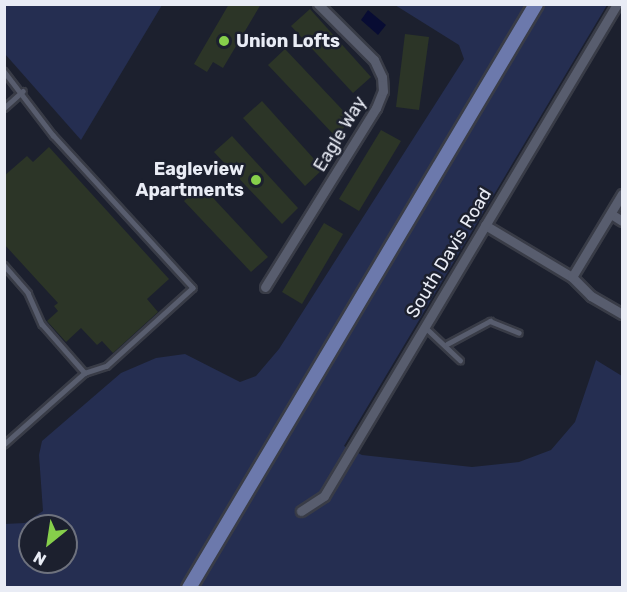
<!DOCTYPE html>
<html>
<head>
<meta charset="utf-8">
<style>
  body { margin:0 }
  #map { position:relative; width:627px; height:592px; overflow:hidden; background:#1c202e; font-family:Rubik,sans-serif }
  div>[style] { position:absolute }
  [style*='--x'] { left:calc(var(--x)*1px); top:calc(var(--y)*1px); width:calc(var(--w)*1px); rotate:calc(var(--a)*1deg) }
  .green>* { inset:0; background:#252e51 }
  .water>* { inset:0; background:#080c33 }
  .building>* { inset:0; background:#2c3527 }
  .roads { filter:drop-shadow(2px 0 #393c47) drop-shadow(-2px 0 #393c47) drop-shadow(0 2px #393c47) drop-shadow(0 -2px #393c47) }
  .lane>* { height:4.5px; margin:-2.25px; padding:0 2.25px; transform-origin:2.25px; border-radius:2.25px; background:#585d6e }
  .street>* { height:9px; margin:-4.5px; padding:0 4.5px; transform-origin:4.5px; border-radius:4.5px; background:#585d6e }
  .primary>* { height:14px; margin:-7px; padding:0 7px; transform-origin:7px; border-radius:7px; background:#6c79ac }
  .dots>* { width:16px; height:16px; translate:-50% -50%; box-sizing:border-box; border:3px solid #1c202e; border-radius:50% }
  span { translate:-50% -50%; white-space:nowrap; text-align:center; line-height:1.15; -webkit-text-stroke:5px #1c202e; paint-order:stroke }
  .poi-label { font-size:18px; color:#e9ecf5; font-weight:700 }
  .left { translate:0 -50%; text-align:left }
  .right { translate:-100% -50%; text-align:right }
  .street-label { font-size:18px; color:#e9ecf5 }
  .frame { position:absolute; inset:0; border:6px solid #e9ecf5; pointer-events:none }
  .north { position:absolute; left:18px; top:514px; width:60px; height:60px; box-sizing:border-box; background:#1c202e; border:2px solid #6e727e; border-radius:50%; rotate:210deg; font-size:16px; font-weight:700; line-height:24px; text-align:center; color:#e9ecf5 }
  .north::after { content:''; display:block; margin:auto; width:21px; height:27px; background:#86cf4b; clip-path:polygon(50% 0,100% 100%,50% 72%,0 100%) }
</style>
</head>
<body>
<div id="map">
  <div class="green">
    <i style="clip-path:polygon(4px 5px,5px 4px,162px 5px,81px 140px,5px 54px)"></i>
    <i style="clip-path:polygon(evenodd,395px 5px,534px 5px,186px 587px,5px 587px,4px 524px,25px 523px,43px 511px,39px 455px,42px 441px,121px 373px,156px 358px,185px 354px,240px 382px,256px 376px,279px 349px,464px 59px,459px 45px,395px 5px,30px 526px,66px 526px,66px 562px,30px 562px,30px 526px)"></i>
    <i style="clip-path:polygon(539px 5px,607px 5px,344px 446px,362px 455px,472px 467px,519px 462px,551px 450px,575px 422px,596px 360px,622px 376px,622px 587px,192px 588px)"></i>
  </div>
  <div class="water">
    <i style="clip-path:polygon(368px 10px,386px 25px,378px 35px,361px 20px)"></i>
  </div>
  <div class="building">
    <i style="clip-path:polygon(229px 4px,261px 4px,223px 68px,213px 62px,207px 72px,194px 64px)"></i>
    <i style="clip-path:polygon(310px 9px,371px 77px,353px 93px,291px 26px)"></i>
    <i style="clip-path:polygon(405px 34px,429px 37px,419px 110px,396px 107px)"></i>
    <i style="clip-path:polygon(285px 49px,352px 120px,335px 136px,268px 65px)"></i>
    <i style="clip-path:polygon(262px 101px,323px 169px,305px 186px,243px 118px)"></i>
    <i style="clip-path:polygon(381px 130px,401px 141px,359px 211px,339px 199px)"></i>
    <i style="clip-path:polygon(232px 136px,298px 208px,282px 224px,214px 152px)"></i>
    <i style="clip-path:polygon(49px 147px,169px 279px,147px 299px,158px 312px,113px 353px,102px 341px,97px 345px,81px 328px,66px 342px,47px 321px,58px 311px,54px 306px,58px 303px,4px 244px,4px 176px,27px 156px,33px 162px)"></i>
    <i style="clip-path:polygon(201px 185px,268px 257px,251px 272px,184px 201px)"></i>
    <i style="clip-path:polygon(324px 223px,343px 234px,302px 304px,282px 292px)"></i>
  </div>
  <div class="roads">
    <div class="lane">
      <i style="--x:4;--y:71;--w:81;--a:52.6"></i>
      <i style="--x:53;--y:135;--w:207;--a:47.5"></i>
      <i style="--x:193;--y:288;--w:116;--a:137.8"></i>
      <i style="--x:107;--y:366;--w:23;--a:162"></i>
      <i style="--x:85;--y:373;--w:108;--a:138.4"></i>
      <i style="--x:4;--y:108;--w:25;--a:-42"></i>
      <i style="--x:4;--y:265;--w:37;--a:49"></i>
      <i style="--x:28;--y:293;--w:34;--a:66"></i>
      <i style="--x:42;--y:324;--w:65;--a:48.7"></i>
      <i style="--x:426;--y:328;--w:47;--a:43.3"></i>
      <i style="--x:447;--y:344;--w:49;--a:-28.1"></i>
      <i style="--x:490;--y:321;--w:31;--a:22"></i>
    </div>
    <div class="street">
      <i style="--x:611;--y:214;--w:13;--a:32"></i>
      <i style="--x:485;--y:225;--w:101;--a:30.9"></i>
      <i style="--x:572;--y:277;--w:27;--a:45"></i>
      <i style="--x:591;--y:296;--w:36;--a:30"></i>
      <i style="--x:572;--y:277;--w:97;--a:-58.9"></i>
      <i style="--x:265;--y:287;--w:211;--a:-58.2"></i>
      <i style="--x:376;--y:108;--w:18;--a:-68"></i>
      <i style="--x:383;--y:91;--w:14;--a:-94"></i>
      <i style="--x:382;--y:77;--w:19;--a:-115"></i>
      <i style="--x:374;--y:60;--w:79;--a:-135"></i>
      <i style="--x:301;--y:511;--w:27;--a:-33"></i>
      <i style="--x:324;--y:496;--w:573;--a:-59.22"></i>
    </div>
    <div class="primary">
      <i style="--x:189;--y:588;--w:679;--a:-59.28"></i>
    </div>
  </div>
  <div class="dots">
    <i style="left:224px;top:41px;background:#86cf4b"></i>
    <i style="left:256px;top:180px;background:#86cf4b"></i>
  </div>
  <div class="poi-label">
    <span class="left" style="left:236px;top:41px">Union Lofts</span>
    <span class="right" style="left:244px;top:180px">Eagleview<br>Apartments</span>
  </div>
  <div class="street-label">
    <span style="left:340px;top:134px;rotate:-59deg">Eagle Way</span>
    <span style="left:449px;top:253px;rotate:-59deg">South Davis Road</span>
  </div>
  <div class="frame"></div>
  <div class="north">N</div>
</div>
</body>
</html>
